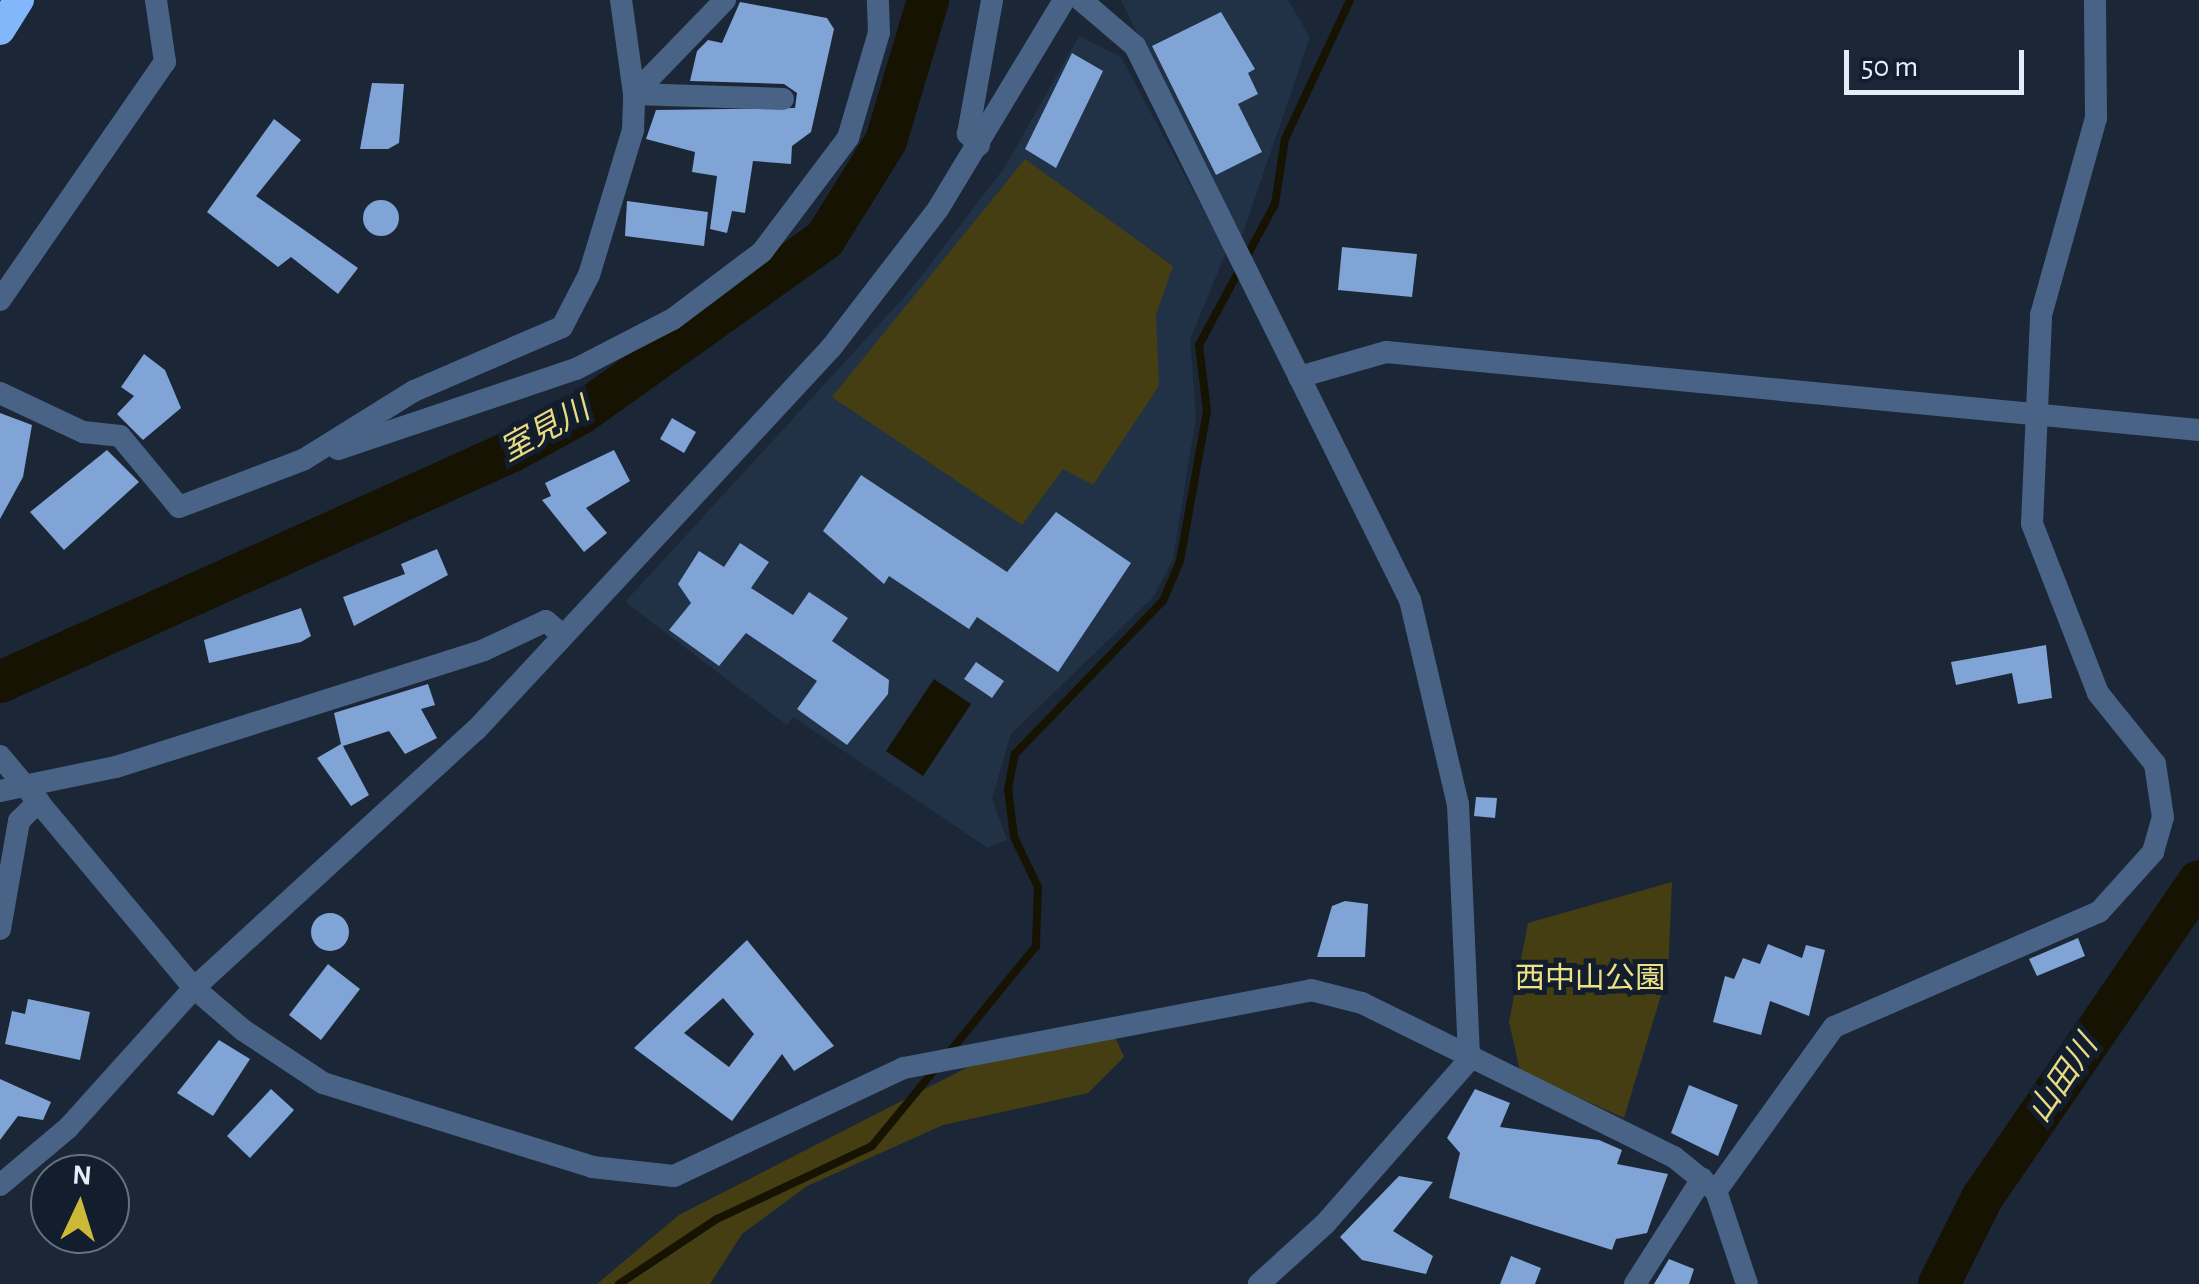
<!DOCTYPE html>
<html>
<head>
<meta charset="utf-8">
<style>
  body { margin:0 }
  #map { position:relative; width:2199px; height:1284px; overflow:hidden; background:#1b2737; font-family:"Alegreya Sans","Noto Sans JP",sans-serif }
  div>[style] { position:absolute }
  [style*='--x'] { left:calc(var(--x)*1px); top:calc(var(--y)*1px); width:calc(var(--w)*1px); rotate:calc(var(--a)*1deg) }
  .built>* { inset:0; background:#213146 }
  .green>* { inset:0; background:#453e13 }
  .water>* { inset:0; background:#161303 }
  .stream>* { height:8px; margin:-4px; padding:0 4px; transform-origin:4px; border-radius:4px; background:#161303 }
  .river>* { height:42px; margin:-21px; padding:0 21px; transform-origin:21px; border-radius:21px; background:#161303 }
  .building>* { inset:0; background:#80a4d5 }
  .round { border-radius:50% }
  .minor>* { height:22px; margin:-11px; padding:0 11px; transform-origin:11px; border-radius:11px; background:#496386 }
  .highway>* { height:30px; margin:-15px; padding:0 15px; transform-origin:15px; border-radius:15px; background:#83b7fb }
  span { translate:-50% -50%; white-space:nowrap; text-align:center; line-height:1.15; -webkit-text-stroke:10px #121e2d; paint-order:stroke }
  .park-label { font-size:30px; color:#eee086 }
  .water-label { font-size:32px; color:#e9da81; font-style:italic }
  .north { position:absolute; left:30px; top:1154px; width:100px; height:100px; box-sizing:border-box; background:#121e2d; border:2px solid #66707e; border-radius:50%; rotate:4deg; font-size:28px; font-weight:700; line-height:40px; text-align:center; color:#e4ecf7 }
  .north::after { content:''; display:block; margin:auto; width:35px; height:45px; background:#cdb938; clip-path:polygon(50% 0,100% 100%,50% 72%,0 100%) }
  .scale { position:absolute; left:1844px; top:50px; width:180px; height:45px; box-sizing:border-box; border:5px solid #e4ecf7; border-top:0; padding-left:12px; font-size:30px; line-height:35px; white-space:nowrap; color:#e4ecf7; -webkit-text-stroke:8px #121e2d; paint-order:stroke }
</style>
</head>
<body>
<div id="map">
  <div class="built">
    <i style="clip-path:polygon(1121px 0,1288px 0,1310px 37px,1240px 242px)"></i>
    <i style="clip-path:polygon(1079px 36px,1121px 57px,1226px 252px,1190px 340px,1196px 417px,1173px 559px,1154px 596px,1011px 734px,992px 798px,1007px 840px,988px 848px,793px 717px,787px 725px,625px 602px,908px 293px,1005px 167px)"></i>
  </div>
  <div class="green">
    <i style="clip-path:polygon(1025px 159px,1173px 266px,1156px 315px,1159px 386px,1093px 485px,1063px 469px,1022px 525px,832px 397px)"></i>
    <i style="clip-path:polygon(1672px 882px,1668px 972px,1624px 1118px,1520px 1071px,1509px 1022px,1528px 923px)"></i>
    <i style="clip-path:polygon(1115px 1037px,1124px 1057px,1088px 1093px,943px 1125px,807px 1186px,742px 1234px,710px 1284px,597px 1284px,679px 1215px,968px 1067px)"></i>
  </div>
  <div class="water">
    <i style="clip-path:polygon(934px 679px,971px 704px,923px 776px,886px 751px)"></i>
  </div>
  <div class="stream">
    <i style="--x:948;--y:1054;--w:139;--a:-50.8"></i>
    <i style="--x:1036;--y:946;--w:59;--a:-88.1"></i>
    <i style="--x:1038;--y:887;--w:55;--a:-115.6"></i>
    <i style="--x:1014;--y:837;--w:48;--a:-97.1"></i>
    <i style="--x:1008;--y:789;--w:36;--a:-79"></i>
    <i style="--x:1015;--y:754;--w:213;--a:-46"></i>
    <i style="--x:1163;--y:601;--w:43;--a:-67"></i>
    <i style="--x:1180;--y:561;--w:152;--a:-79.8"></i>
    <i style="--x:1207;--y:411;--w:66;--a:-96.9"></i>
    <i style="--x:1199;--y:345;--w:160;--a:-61.7"></i>
    <i style="--x:1275;--y:204;--w:66;--a:-81.3"></i>
    <i style="--x:1285;--y:139;--w:153;--a:-64.9"></i>
    <i style="--x:619;--y:1284;--w:118;--a:-33.6"></i>
    <i style="--x:717;--y:1219;--w:171;--a:-25.2"></i>
    <i style="--x:872;--y:1146;--w:101;--a:-50.6"></i>
  </div>
  <div class="river">
    <i style="--x:0;--y:682;--w:562;--a:-24.28"></i>
    <i style="--x:512;--y:451;--w:77;--a:-28.6"></i>
    <i style="--x:580;--y:414;--w:301;--a:-35.5"></i>
    <i style="--x:825;--y:239;--w:115;--a:-58.1"></i>
    <i style="--x:886;--y:141;--w:147;--a:-73.4"></i>
    <i style="--x:1939;--y:1284;--w:96;--a:-63.4"></i>
    <i style="--x:1982;--y:1198;--w:384;--a:-55.6"></i>
  </div>
  <div class="building">
    <i style="clip-path:polygon(740px 2px,827px 18px,834px 29px,811px 132px,792px 146px,791px 164px,753px 161px,745px 213px,732px 211px,727px 233px,710px 229px,717px 176px,692px 172px,695px 152px,646px 139px,656px 110px,795px 108px,797px 93px,784px 84px,690px 81px,697px 51px,708px 40px,722px 43px)"></i>
    <i style="clip-path:polygon(1221px 12px,1255px 69px,1248px 73px,1258px 94px,1238px 104px,1262px 152px,1216px 175px,1152px 46px)"></i>
    <i style="clip-path:polygon(1072px 53px,1103px 71px,1056px 168px,1025px 149px)"></i>
    <i style="clip-path:polygon(372px 83px,404px 84px,399px 143px,388px 149px,360px 149px)"></i>
    <i style="clip-path:polygon(274px 119px,301px 140px,256px 196px,358px 268px,338px 294px,291px 257px,278px 267px,207px 212px)"></i>
    <i class="round" style="left:363px;top:200px;width:36px;height:36px"></i>
    <i style="clip-path:polygon(627px 201px,708px 212px,704px 246px,625px 236px)"></i>
    <i style="clip-path:polygon(1342px 247px,1417px 254px,1412px 297px,1338px 290px)"></i>
    <i style="clip-path:polygon(144px 354px,165px 370px,181px 408px,143px 440px,117px 414px,134px 396px,121px 387px)"></i>
    <i style="clip-path:polygon(0 413px,32px 425px,23px 477px,0 519px)"></i>
    <i style="clip-path:polygon(672px 418px,696px 432px,684px 453px,660px 439px)"></i>
    <i style="clip-path:polygon(107px 450px,139px 482px,64px 550px,30px 512px)"></i>
    <i style="clip-path:polygon(614px 450px,630px 481px,586px 508px,607px 533px,584px 552px,542px 500px,551px 496px,545px 483px)"></i>
    <i style="clip-path:polygon(861px 475px,1007px 572px,1056px 512px,1131px 563px,1058px 672px,977px 617px,969px 629px,889px 576px,884px 584px,823px 531px)"></i>
    <i style="clip-path:polygon(740px 543px,769px 562px,751px 588px,793px 615px,809px 592px,848px 618px,832px 641px,889px 680px,888px 694px,847px 745px,797px 709px,817px 681px,746px 633px,719px 666px,669px 630px,691px 603px,678px 584px,699px 551px,724px 567px)"></i>
    <i style="clip-path:polygon(437px 549px,448px 575px,354px 626px,343px 597px,405px 574px,401px 564px)"></i>
    <i style="clip-path:polygon(301px 608px,311px 636px,301px 642px,209px 663px,204px 640px)"></i>
    <i style="clip-path:polygon(2046px 645px,2052px 698px,2018px 704px,2012px 673px,1956px 685px,1951px 662px)"></i>
    <i style="clip-path:polygon(976px 662px,1004px 681px,992px 698px,964px 679px)"></i>
    <i style="clip-path:polygon(428px 684px,435px 705px,421px 709px,437px 738px,405px 754px,389px 731px,343px 746px,369px 795px,351px 806px,317px 758px,341px 744px,334px 713px)"></i>
    <i style="clip-path:polygon(1476px 797px,1497px 798px,1495px 818px,1474px 816px)"></i>
    <i style="clip-path:polygon(1345px 901px,1368px 904px,1365px 957px,1317px 957px,1332px 906px)"></i>
    <i class="round" style="left:311px;top:913px;width:38px;height:38px"></i>
    <i style="clip-path:polygon(2078px 938px,2085px 956px,2037px 976px,2029px 959px)"></i>
    <i style="clip-path:polygon(evenodd,747px 940px,834px 1046px,794px 1071px,782px 1054px,732px 1121px,634px 1048px,747px 940px,723px 998px,754px 1034px,729px 1067px,684px 1033px,723px 998px)"></i>
    <i style="clip-path:polygon(1768px 944px,1802px 958px,1806px 945px,1825px 950px,1809px 1016px,1770px 1001px,1761px 1035px,1713px 1022px,1725px 976px,1734px 979px,1743px 958px,1760px 964px)"></i>
    <i style="clip-path:polygon(328px 964px,360px 989px,321px 1040px,289px 1015px)"></i>
    <i style="clip-path:polygon(28px 999px,90px 1012px,80px 1060px,5px 1044px,12px 1011px,25px 1014px)"></i>
    <i style="clip-path:polygon(219px 1040px,250px 1059px,213px 1116px,177px 1093px)"></i>
    <i style="clip-path:polygon(0 1079px,51px 1102px,43px 1120px,18px 1116px,0 1140px)"></i>
    <i style="clip-path:polygon(1689px 1085px,1738px 1105px,1718px 1156px,1671px 1133px)"></i>
    <i style="clip-path:polygon(271px 1089px,294px 1110px,250px 1158px,227px 1136px)"></i>
    <i style="clip-path:polygon(1475px 1089px,1510px 1103px,1500px 1127px,1599px 1140px,1622px 1150px,1617px 1164px,1668px 1174px,1647px 1233px,1616px 1239px,1612px 1250px,1449px 1198px,1460px 1153px,1447px 1138px)"></i>
    <i style="clip-path:polygon(1399px 1176px,1433px 1182px,1393px 1231px,1433px 1256px,1426px 1274px,1362px 1260px,1340px 1237px)"></i>
    <i style="clip-path:polygon(1511px 1256px,1541px 1268px,1535px 1284px,1500px 1284px)"></i>
    <i style="clip-path:polygon(1669px 1259px,1694px 1269px,1689px 1284px,1654px 1284px)"></i>
  </div>
  <div class="minor">
    <i style="--x:621;--y:0;--w:95;--a:82.1"></i>
    <i style="--x:634;--y:94;--w:149;--a:1.9"></i>
    <i style="--x:1081;--y:0;--w:71;--a:40.4"></i>
    <i style="--x:1135;--y:46;--w:618;--a:63.6"></i>
    <i style="--x:1410;--y:600;--w:210;--a:76.8"></i>
    <i style="--x:1458;--y:804;--w:256;--a:87.5"></i>
    <i style="--x:1469;--y:1060;--w:217;--a:131.3"></i>
    <i style="--x:1326;--y:1223;--w:91;--a:137.7"></i>
    <i style="--x:979;--y:145;--w:16;--a:-135"></i>
    <i style="--x:968;--y:134;--w:136;--a:-79.8"></i>
    <i style="--x:0;--y:300;--w:290;--a:-55.3"></i>
    <i style="--x:165;--y:62;--w:63;--a:-98.3"></i>
    <i style="--x:1299;--y:377;--w:91;--a:-16"></i>
    <i style="--x:1386;--y:352;--w:817;--a:5.48"></i>
    <i style="--x:0;--y:393;--w:92;--a:25.2"></i>
    <i style="--x:83;--y:432;--w:37;--a:6"></i>
    <i style="--x:120;--y:436;--w:92;--a:50.3"></i>
    <i style="--x:179;--y:507;--w:133;--a:-20.8"></i>
    <i style="--x:303;--y:460;--w:131;--a:-31.9"></i>
    <i style="--x:414;--y:391;--w:161;--a:-23.4"></i>
    <i style="--x:562;--y:327;--w:59;--a:-62.6"></i>
    <i style="--x:589;--y:275;--w:152;--a:-73.1"></i>
    <i style="--x:633;--y:130;--w:36;--a:-88"></i>
    <i style="--x:634;--y:94;--w:131;--a:-45.9"></i>
    <i style="--x:338;--y:449;--w:251;--a:-18.6"></i>
    <i style="--x:576;--y:369;--w:109;--a:-27.3"></i>
    <i style="--x:673;--y:319;--w:111;--a:-37"></i>
    <i style="--x:762;--y:252;--w:143;--a:-53"></i>
    <i style="--x:848;--y:138;--w:109;--a:-73.6"></i>
    <i style="--x:879;--y:33;--w:33;--a:-92"></i>
    <i style="--x:0;--y:756;--w:302;--a:50.1"></i>
    <i style="--x:194;--y:988;--w:65;--a:40.6"></i>
    <i style="--x:243;--y:1030;--w:96;--a:33.5"></i>
    <i style="--x:323;--y:1083;--w:282;--a:17.3"></i>
    <i style="--x:592;--y:1167;--w:82;--a:6.3"></i>
    <i style="--x:674;--y:1176;--w:254;--a:-25.2"></i>
    <i style="--x:904;--y:1068;--w:414;--a:-10.8"></i>
    <i style="--x:1311;--y:990;--w:53;--a:14.3"></i>
    <i style="--x:1362;--y:1003;--w:348;--a:26.3"></i>
    <i style="--x:1674;--y:1157;--w:54;--a:39"></i>
    <i style="--x:1716;--y:1191;--w:98;--a:71.6"></i>
    <i style="--x:0;--y:791;--w:118;--a:-11.7"></i>
    <i style="--x:116;--y:767;--w:386;--a:-17.6"></i>
    <i style="--x:484;--y:650;--w:68;--a:-25.1"></i>
    <i style="--x:546;--y:621;--w:21;--a:41"></i>
    <i style="--x:0;--y:929;--w:110;--a:-80"></i>
    <i style="--x:19;--y:821;--w:28;--a:-45"></i>
    <i style="--x:0;--y:1185;--w:89;--a:-40"></i>
    <i style="--x:68;--y:1128;--w:188;--a:-48"></i>
    <i style="--x:194;--y:988;--w:382;--a:-42.5"></i>
    <i style="--x:476;--y:730;--w:521;--a:-47.1"></i>
    <i style="--x:831;--y:348;--w:175;--a:-52.4"></i>
    <i style="--x:938;--y:209;--w:244;--a:-58.9"></i>
    <i style="--x:1716;--y:1191;--w:202;--a:-54.3"></i>
    <i style="--x:1834;--y:1027;--w:289;--a:-23.5"></i>
    <i style="--x:2099;--y:912;--w:81;--a:-48"></i>
    <i style="--x:2153;--y:852;--w:36;--a:-74"></i>
    <i style="--x:2163;--y:817;--w:54;--a:-98.6"></i>
    <i style="--x:2155;--y:764;--w:91;--a:-128.8"></i>
    <i style="--x:2098;--y:693;--w:181;--a:-111.3"></i>
    <i style="--x:2032;--y:524;--w:209;--a:-87.5"></i>
    <i style="--x:2041;--y:315;--w:205;--a:-74.4"></i>
    <i style="--x:2096;--y:118;--w:118;--a:-90.5"></i>
    <i style="--x:1635;--y:1284;--w:125;--a:-57.5"></i>
  </div>
  <div class="highway">
    <i style="--x:0;--y:30;--w:36;--a:-58"></i>
  </div>
  <div class="park-label">
    <span style="left:1590px;top:979px">西中山公園</span>
  </div>
  <div class="water-label">
    <span style="left:545px;top:430px;rotate:-29deg">室見川</span>
    <span style="left:2063px;top:1079px;rotate:-56deg">山田川</span>
  </div>
  <div class="north">N</div>
  <div class="scale">50 m</div>
</div>
</body>
</html>
